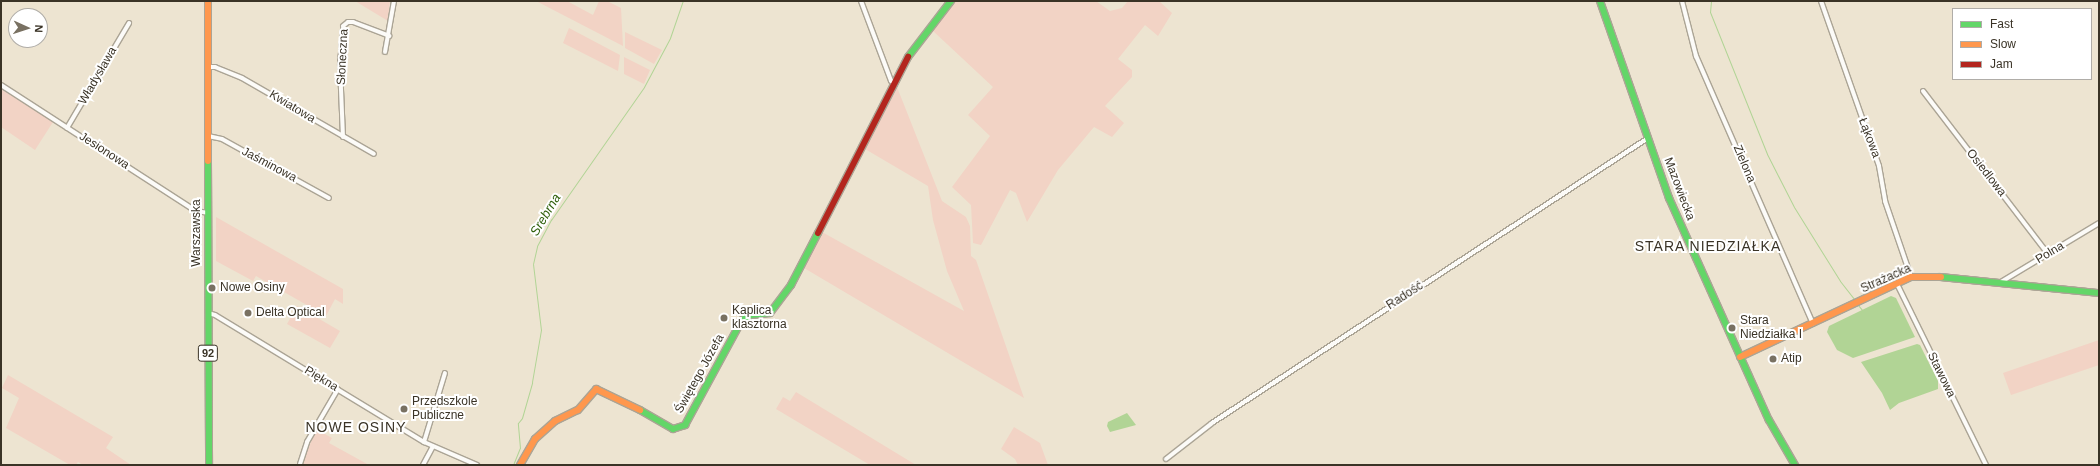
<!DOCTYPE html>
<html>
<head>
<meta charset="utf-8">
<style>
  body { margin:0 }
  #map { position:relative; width:2100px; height:466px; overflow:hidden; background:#ede4d1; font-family:Helvetica,sans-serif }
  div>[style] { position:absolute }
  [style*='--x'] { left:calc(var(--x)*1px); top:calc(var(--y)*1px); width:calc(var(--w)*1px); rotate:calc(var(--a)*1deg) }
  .green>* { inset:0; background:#f2d3c5 }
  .water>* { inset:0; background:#b1d495 }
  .stream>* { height:1px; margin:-0.5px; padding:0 0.5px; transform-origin:0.5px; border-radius:0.5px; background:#b1d495 }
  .roads { filter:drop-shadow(1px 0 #aba495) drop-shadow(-1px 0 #aba495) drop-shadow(0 1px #aba495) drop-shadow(0 -1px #aba495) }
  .street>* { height:4px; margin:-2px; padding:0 2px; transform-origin:2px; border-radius:2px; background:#fcfbf8 }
  .fast>* { height:6px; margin:-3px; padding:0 3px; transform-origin:3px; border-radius:3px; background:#63d668 }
  .slow>* { height:6px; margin:-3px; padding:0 3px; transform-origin:3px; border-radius:3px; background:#ff974d }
  .jam>* { height:6px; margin:-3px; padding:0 3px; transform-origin:3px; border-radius:3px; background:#b3261e }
  .dots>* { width:11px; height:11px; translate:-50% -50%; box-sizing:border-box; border:2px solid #fff; border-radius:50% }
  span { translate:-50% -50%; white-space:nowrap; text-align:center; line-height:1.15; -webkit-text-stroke:4px #fff; paint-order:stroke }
  .shield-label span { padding:1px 3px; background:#fff; border:1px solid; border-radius:3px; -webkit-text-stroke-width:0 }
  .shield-label { font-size:11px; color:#3a3326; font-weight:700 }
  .street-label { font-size:12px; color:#3a3326 }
  .poi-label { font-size:12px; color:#3a3326 }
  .left { translate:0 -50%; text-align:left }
  .water-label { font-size:13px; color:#31610d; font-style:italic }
  .quarter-label { font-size:14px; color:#3a3326; letter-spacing:1px }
  .frame { position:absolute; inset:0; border:2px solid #3a3326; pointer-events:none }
  .legend { position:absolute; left:1952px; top:8px; width:140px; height:72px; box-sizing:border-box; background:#fff; border:1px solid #b0ada8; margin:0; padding:5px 7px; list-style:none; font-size:12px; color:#3a3326 }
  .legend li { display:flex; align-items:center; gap:8px; height:20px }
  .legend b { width:20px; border:1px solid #b0ada8 }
  .north { position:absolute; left:8px; top:8px; width:40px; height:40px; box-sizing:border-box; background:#fff; border:1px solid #b0ada8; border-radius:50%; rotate:93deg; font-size:11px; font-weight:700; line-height:16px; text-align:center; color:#3a3326 }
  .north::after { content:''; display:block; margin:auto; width:14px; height:18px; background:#797162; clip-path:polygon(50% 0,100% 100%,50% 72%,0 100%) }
</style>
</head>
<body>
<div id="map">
  <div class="green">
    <i style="clip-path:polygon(355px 1px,390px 1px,388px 21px)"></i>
    <i style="clip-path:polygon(536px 1px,567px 1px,593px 15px,599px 1px,607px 1px,621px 8px,623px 46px)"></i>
    <i style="clip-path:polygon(955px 1px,1096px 1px,1110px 11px,1122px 8px,1128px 1px,1159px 1px,1172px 13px,1158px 36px,1145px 25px,1118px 59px,1132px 70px,1132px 77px,1105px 106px,1124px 123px,1112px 137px,1094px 127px,1058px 170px,1027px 222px,1016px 193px,1010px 190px,981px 245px,973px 243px,971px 205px,952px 187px,990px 136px,968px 115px,993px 87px,932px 30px)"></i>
    <i style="clip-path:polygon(569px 28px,620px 55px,618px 71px,563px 43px)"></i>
    <i style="clip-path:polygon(625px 32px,662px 50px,654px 64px,625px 48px)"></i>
    <i style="clip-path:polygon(624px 57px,650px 70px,644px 84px,624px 74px)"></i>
    <i style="clip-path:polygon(897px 87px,942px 201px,966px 217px,970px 226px,971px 256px,976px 260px,1024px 398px,804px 268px,822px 232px,964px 311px,947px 271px,933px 220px,928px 186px,865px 149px)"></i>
    <i style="clip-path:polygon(1px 89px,53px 122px,35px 150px,1px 127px)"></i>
    <i style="clip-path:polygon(216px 217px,343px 289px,343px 304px,335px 299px,326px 316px,256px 276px,253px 281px,216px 261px)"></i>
    <i style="clip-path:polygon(297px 306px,340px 331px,330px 348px,287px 324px)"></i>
    <i style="clip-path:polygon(2099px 340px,2099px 365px,2011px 395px,2003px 373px)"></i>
    <i style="clip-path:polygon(8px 375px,113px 437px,106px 448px,131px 465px,83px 465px,78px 462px,76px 465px,70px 465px,6px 428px,19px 398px,2px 388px)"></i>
    <i style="clip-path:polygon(796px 392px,916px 465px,870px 465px,776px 409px,783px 397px,790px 401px)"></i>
    <i style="clip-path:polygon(1014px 427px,1040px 443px,1048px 465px,1018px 465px,1015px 459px,1001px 449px)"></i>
    <i style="clip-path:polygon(316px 429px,332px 438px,329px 443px,369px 465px,302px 464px)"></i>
  </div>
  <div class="water">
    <i style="clip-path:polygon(1891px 296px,1896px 298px,1915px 337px,1853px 358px,1837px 350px,1827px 332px,1829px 326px)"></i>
    <i style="clip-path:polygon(1917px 344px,1920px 345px,1938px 381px,1938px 389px,1899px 403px,1890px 410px,1882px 393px,1861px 362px)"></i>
    <i style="clip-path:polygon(1127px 413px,1136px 425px,1110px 432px,1107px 426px,1108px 422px)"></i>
  </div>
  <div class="stream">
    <i style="--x:1711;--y:1;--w:11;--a:95"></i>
    <i style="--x:1710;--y:12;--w:153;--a:68.1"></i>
    <i style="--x:1767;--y:154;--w:59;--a:63"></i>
    <i style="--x:1794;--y:207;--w:87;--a:58.1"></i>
    <i style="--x:1840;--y:281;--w:24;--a:52"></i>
    <i style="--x:1858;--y:305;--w:6;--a:51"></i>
    <i style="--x:513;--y:465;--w:18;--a:-68"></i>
    <i style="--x:520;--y:448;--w:25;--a:-95"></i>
    <i style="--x:518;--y:423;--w:6;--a:-51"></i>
    <i style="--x:522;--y:418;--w:37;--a:-74"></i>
    <i style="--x:532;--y:382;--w:53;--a:-80.2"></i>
    <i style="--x:541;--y:330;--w:66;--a:-96.9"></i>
    <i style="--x:533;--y:264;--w:18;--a:-77"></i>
    <i style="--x:537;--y:246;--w:30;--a:-62"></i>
    <i style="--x:551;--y:220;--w:162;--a:-55"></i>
    <i style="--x:644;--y:87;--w:55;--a:-62"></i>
    <i style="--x:670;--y:38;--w:39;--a:-71"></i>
  </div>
  <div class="roads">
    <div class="street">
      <i style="--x:861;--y:1;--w:85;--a:69.4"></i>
      <i style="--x:891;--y:81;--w:5;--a:37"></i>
      <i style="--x:1682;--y:1;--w:57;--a:75.7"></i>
      <i style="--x:1696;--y:56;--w:292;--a:66.4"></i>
      <i style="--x:1821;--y:1;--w:175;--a:70.6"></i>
      <i style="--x:1879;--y:166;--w:36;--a:80"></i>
      <i style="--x:1885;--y:201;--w:80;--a:71.1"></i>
      <i style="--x:385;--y:52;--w:52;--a:-80"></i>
      <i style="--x:208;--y:67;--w:7;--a:0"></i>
      <i style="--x:215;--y:67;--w:29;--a:22"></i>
      <i style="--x:242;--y:78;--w:152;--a:29.9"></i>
      <i style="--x:1;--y:85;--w:232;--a:32.9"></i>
      <i style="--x:196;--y:211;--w:12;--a:9"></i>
      <i style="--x:1923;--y:91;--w:205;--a:52.5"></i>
      <i style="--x:67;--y:128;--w:122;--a:-59.4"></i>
      <i style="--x:208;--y:136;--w:14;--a:12"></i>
      <i style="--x:222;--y:139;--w:122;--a:28.9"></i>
      <i style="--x:343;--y:137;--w:73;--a:-92.4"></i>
      <i style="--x:340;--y:64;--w:38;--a:-85"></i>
      <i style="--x:343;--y:26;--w:6;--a:-39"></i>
      <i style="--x:348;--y:22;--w:5;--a:0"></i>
      <i style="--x:353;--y:22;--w:39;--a:21"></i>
      <i style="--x:2001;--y:282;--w:114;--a:-31"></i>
      <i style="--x:1897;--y:284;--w:202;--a:63.8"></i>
      <i style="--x:208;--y:313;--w:7;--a:16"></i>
      <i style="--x:215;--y:315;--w:245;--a:31.3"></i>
      <i style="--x:424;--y:442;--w:58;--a:23.5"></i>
      <i style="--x:424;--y:442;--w:72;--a:-73.1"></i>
      <i style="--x:1166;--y:459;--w:58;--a:-38"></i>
      <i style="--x:1212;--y:423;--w:521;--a:-33.17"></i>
      <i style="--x:300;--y:464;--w:23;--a:-72"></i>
      <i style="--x:307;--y:442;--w:61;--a:-59.7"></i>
      <i style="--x:423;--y:465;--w:21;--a:-62"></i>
    </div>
    <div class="fast">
      <i style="--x:1600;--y:1;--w:209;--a:70.7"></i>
      <i style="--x:1669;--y:198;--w:243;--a:65.8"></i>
      <i style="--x:1769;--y:420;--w:52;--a:60"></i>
      <i style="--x:908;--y:57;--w:71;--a:-52.5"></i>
      <i style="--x:208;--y:161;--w:304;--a:89.8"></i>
      <i style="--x:1941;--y:277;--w:159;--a:5.8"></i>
      <i style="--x:640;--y:410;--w:38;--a:30"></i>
      <i style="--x:673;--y:429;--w:13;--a:-18"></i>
      <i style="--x:685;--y:425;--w:119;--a:-61.5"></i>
      <i style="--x:742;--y:320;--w:10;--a:-29"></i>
      <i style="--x:751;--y:315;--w:19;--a:-6"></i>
      <i style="--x:770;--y:313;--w:35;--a:-53"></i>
      <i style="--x:791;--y:285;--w:59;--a:-62.6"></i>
    </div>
    <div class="slow">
      <i style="--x:208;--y:1;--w:160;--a:90"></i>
      <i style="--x:1740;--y:357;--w:189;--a:-25.1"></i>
      <i style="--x:1911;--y:277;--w:30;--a:0"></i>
      <i style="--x:520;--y:465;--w:30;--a:-60"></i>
      <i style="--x:535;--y:439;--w:27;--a:-42"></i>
      <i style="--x:555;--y:421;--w:25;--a:-26"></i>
      <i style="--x:578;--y:410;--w:28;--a:-49"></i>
      <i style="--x:596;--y:389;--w:49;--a:25.5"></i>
    </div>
    <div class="jam">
      <i style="--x:818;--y:233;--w:198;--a:-62.9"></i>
    </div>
  </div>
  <div class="dots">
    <i style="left:212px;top:288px;background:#797162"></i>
    <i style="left:248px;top:313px;background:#797162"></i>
    <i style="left:724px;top:318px;background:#797162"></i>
    <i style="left:1732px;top:328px;background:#797162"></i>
    <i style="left:1773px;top:359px;background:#797162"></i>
    <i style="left:404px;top:409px;background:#797162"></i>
  </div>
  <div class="shield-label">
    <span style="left:208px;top:353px">92</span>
  </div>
  <div class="street-label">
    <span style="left:343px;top:57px;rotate:-87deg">Słoneczna</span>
    <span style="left:98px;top:76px;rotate:-60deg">Władysława</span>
    <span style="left:292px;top:107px;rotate:31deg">Kwiatowa</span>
    <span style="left:1869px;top:138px;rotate:69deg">Łąkowa</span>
    <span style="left:104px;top:151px;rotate:33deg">Jesionowa</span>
    <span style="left:1744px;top:164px;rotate:67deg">Zielona</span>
    <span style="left:269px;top:165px;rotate:28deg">Jaśminowa</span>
    <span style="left:1986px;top:173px;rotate:52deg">Osiedlowa</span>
    <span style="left:1679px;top:189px;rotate:69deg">Mazowiecka</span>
    <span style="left:197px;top:233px;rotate:-90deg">Warszawska</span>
    <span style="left:2050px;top:253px;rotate:-31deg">Polna</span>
    <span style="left:1886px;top:279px;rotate:-24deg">Strażacka</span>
    <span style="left:1405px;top:296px;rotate:-33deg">Radość</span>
    <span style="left:700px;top:374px;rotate:-61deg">Świętego Józefa</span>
    <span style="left:1941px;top:375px;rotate:64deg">Stawowa</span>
    <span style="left:321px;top:379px;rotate:31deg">Piękna</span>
  </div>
  <div class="poi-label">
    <span class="left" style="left:220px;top:288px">Nowe Osiny</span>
    <span class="left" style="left:732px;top:318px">Kaplica<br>klasztorna</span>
    <span class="left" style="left:256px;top:313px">Delta Optical</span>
    <span class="left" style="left:1740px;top:328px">Stara<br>Niedziałka I</span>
    <span class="left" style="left:1781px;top:359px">Atip</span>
    <span class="left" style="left:412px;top:409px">Przedszkole<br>Publiczne</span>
  </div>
  <div class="water-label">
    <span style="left:546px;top:215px;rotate:-59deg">Srebrna</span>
  </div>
  <div class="quarter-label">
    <span style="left:1708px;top:246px">STARA NIEDZIAŁKA</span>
    <span style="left:356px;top:427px">NOWE OSINY</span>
  </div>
  <div class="frame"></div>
  <ul class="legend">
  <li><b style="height:5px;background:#63d668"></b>Fast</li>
  <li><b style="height:5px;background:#ff974d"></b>Slow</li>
  <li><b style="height:5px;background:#b3261e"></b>Jam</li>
  </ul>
  <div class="north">N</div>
</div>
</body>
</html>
